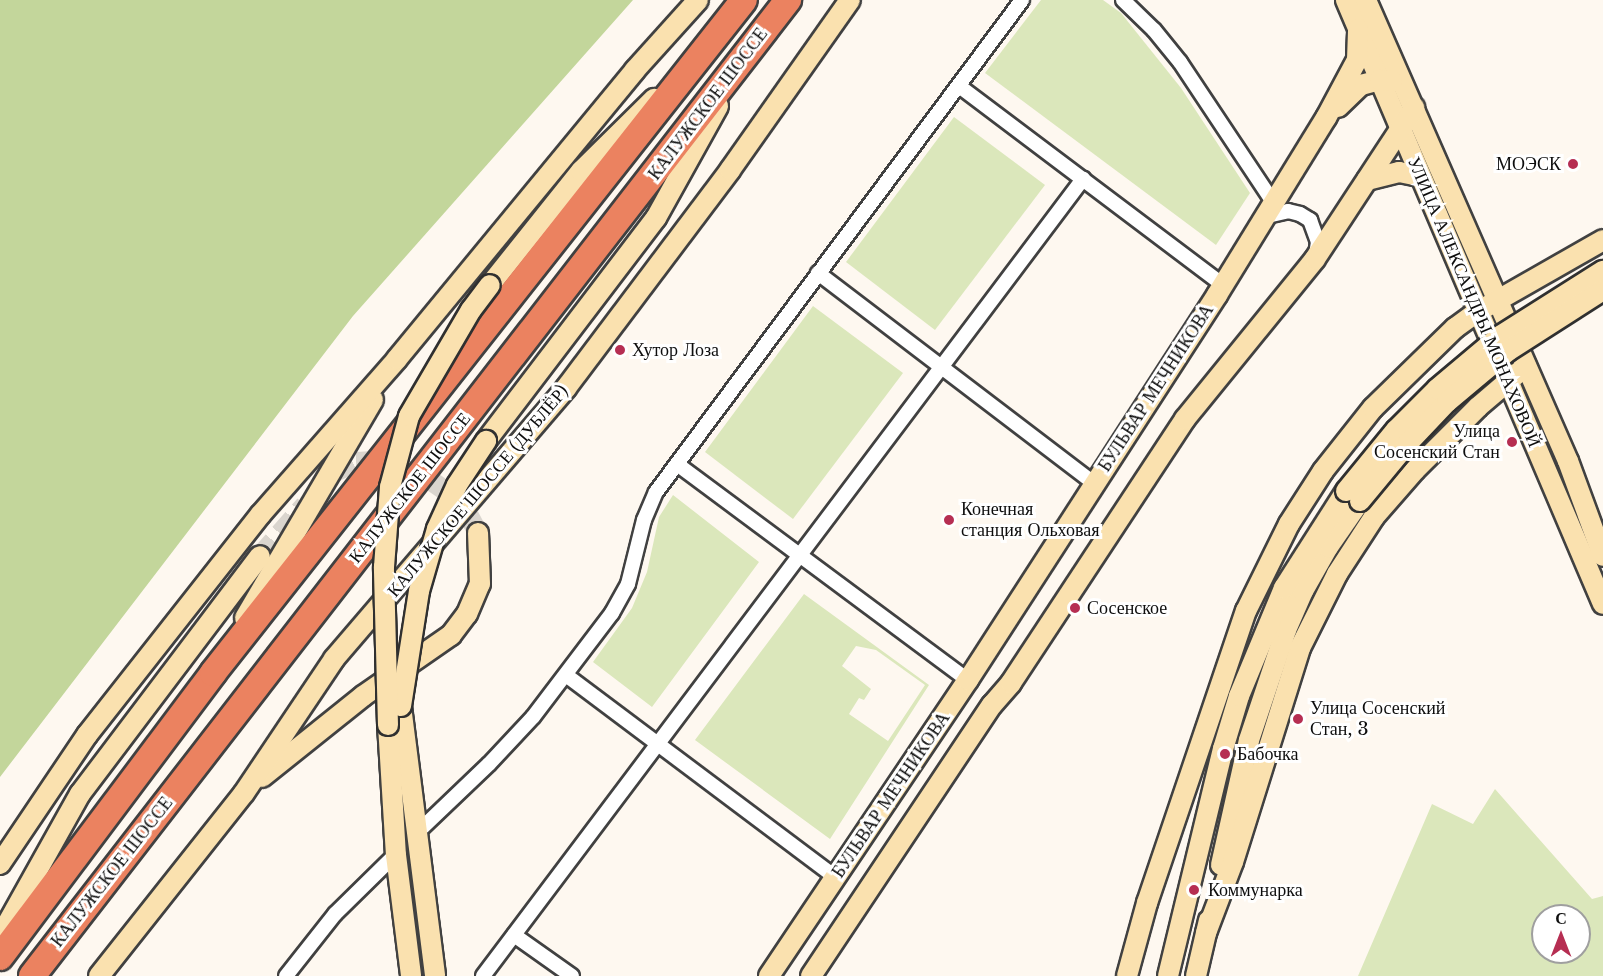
<!DOCTYPE html>
<html>
<head>
<meta charset="utf-8">
<style>
  body { margin:0 }
  #map { position:relative; width:1603px; height:976px; overflow:hidden; background:#fef8f0; font-family:"Libre Baskerville",serif }
  div>[style] { position:absolute }
  [style*='--x'] { left:calc(var(--x)*1px); top:calc(var(--y)*1px); width:calc(var(--w)*1px); rotate:calc(var(--a)*1deg) }
  .green>* { inset:0; background:#dbe7bb }
  .forest>* { inset:0; background:#c3d69b }
  .secondary-tunnel>* { height:20px; margin-top:-10px; transform-origin:0; background:repeating-linear-gradient(90deg,#dad5ce 0 20px,transparent 0 30px) }
  .roads { filter:drop-shadow(2px 0 #414141) drop-shadow(-2px 0 #414141) drop-shadow(0 2px #414141) drop-shadow(0 -2px #414141) }
  .street>* { height:14px; margin:-7px; padding:0 7px; transform-origin:7px; border-radius:7px; background:#fff }
  .secondary>* { height:20px; margin:-10px; padding:0 10px; transform-origin:10px; border-radius:10px; background:#fae1af }
  .highway>* { height:26px; margin:-13px; padding:0 13px; transform-origin:13px; border-radius:13px; background:#eb8260 }
  .bridges { filter:drop-shadow(2px 0 #303030) drop-shadow(-2px 0 #303030) drop-shadow(0 2px #303030) drop-shadow(0 -2px #303030) }
  .secondary-bridge>* { height:20px; margin:-10px; padding:0 10px; transform-origin:10px; border-radius:10px; background:#fae1af }
  .dots>* { width:16px; height:16px; translate:-50% -50%; box-sizing:border-box; border:3px solid #fff; border-radius:50% }
  span { translate:-50% -50%; white-space:nowrap; text-align:center; line-height:1.15; -webkit-text-stroke:6px #fff; paint-order:stroke }
  .street-label { font-size:18px; color:#0e0e0e }
  .poi-label { font-size:18px; color:#0e0e0e }
  .right { translate:-100% -50%; text-align:right }
  .left { translate:0 -50%; text-align:left }
  .north { position:absolute; left:1531px; top:904px; width:60px; height:60px; box-sizing:border-box; background:#fff; border:2px solid #9f9f9f; border-radius:50%; rotate:0deg; font-size:16px; font-weight:700; line-height:24px; text-align:center; color:#0e0e0e }
  .north::after { content:''; display:block; margin:auto; width:21px; height:27px; background:#b62e52; clip-path:polygon(50% 0,100% 100%,50% 72%,0 100%) }
</style>
</head>
<body>
<div id="map">
  <div class="green">
    <i style="clip-path:polygon(1041px 0,1103px 0,1121px 13px,1181px 88px,1250px 193px,1216px 245px,985px 73px)"></i>
    <i style="clip-path:polygon(954px 117px,1045px 185px,935px 330px,846px 262px)"></i>
    <i style="clip-path:polygon(813px 306px,903px 373px,793px 519px,705px 452px)"></i>
    <i style="clip-path:polygon(673px 495px,759px 562px,652px 707px,593px 662px,632px 608px,647px 572px,659px 517px)"></i>
    <i style="clip-path:polygon(evenodd,804px 594px,929px 685px,830px 839px,695px 740px,804px 594px,856px 646px,876px 650px,925px 685px,888px 741px,849px 714px,859px 698px,864px 700px,871px 689px,842px 666px,856px 646px)"></i>
    <i style="clip-path:polygon(evenodd,1495px 789px,1592px 899px,1603px 896px,1603px 976px,1358px 976px,1432px 804px,1473px 824px,1495px 789px,1543px 916px,1579px 916px,1579px 952px,1543px 952px,1543px 916px)"></i>
  </div>
  <div class="forest">
    <i style="clip-path:polygon(0 0,633px 0,353px 316px,0 777px)"></i>
  </div>
  <div class="secondary-tunnel">
    <i style="--x:325;--y:483;--w:15;--a:-48"></i>
    <i style="--x:335;--y:472;--w:23;--a:-25"></i>
    <i style="--x:356;--y:462;--w:22;--a:-3"></i>
    <i style="--x:378;--y:461;--w:22;--a:16"></i>
    <i style="--x:399;--y:467;--w:34;--a:23"></i>
    <i style="--x:430;--y:480;--w:29;--a:35"></i>
    <i style="--x:454;--y:497;--w:24;--a:52"></i>
    <i style="--x:469;--y:516;--w:19;--a:62"></i>
    <i style="--x:260;--y:556;--w:68;--a:-48.6"></i>
  </div>
  <div class="roads">
    <div class="street">
      <i style="--x:1123;--y:0;--w:43;--a:44.1"></i>
      <i style="--x:1154;--y:30;--w:41;--a:50.9"></i>
      <i style="--x:1180;--y:62;--w:168;--a:56.4"></i>
      <i style="--x:959;--y:86;--w:331;--a:37"></i>
      <i style="--x:1263;--y:217;--w:26;--a:-13"></i>
      <i style="--x:1288;--y:211;--w:12;--a:14"></i>
      <i style="--x:1300;--y:214;--w:12;--a:31"></i>
      <i style="--x:1310;--y:220;--w:23;--a:70"></i>
      <i style="--x:1318;--y:242;--w:12;--a:99"></i>
      <i style="--x:818;--y:273;--w:347;--a:37.3"></i>
      <i style="--x:677;--y:464;--w:362;--a:36.6"></i>
      <i style="--x:566;--y:675;--w:336;--a:36.9"></i>
      <i style="--x:423;--y:827;--w:91;--a:-43.7"></i>
      <i style="--x:489;--y:764;--w:64;--a:-46.9"></i>
      <i style="--x:533;--y:717;--w:131;--a:-52.8"></i>
      <i style="--x:612;--y:613;--w:33;--a:-61"></i>
      <i style="--x:628;--y:584;--w:66;--a:-76"></i>
      <i style="--x:644;--y:520;--w:30;--a:-67"></i>
      <i style="--x:656;--y:492;--w:613;--a:-53.35"></i>
      <i style="--x:514;--y:935;--w:71;--a:35.3"></i>
      <i style="--x:286;--y:976;--w:79;--a:-51.7"></i>
      <i style="--x:335;--y:914;--w:81;--a:-44.5"></i>
      <i style="--x:483;--y:976;--w:998;--a:-53.03"></i>
    </div>
    <div class="secondary">
      <i style="--x:1346;--y:0;--w:656;--a:66.95"></i>
      <i style="--x:1366;--y:0;--w:503;--a:66.34"></i>
      <i style="--x:1568;--y:461;--w:101;--a:69.8"></i>
      <i style="--x:1338;--y:107;--w:32;--a:-44"></i>
      <i style="--x:1361;--y:85;--w:20;--a:-15"></i>
      <i style="--x:1380;--y:80;--w:12;--a:5"></i>
      <i style="--x:1367;--y:180;--w:33;--a:-14"></i>
      <i style="--x:1399;--y:172;--w:20;--a:11"></i>
      <i style="--x:490;--y:285;--w:146;--a:-51.4"></i>
      <i style="--x:581;--y:171;--w:103;--a:-44.6"></i>
      <i style="--x:486;--y:441;--w:280;--a:-52.7"></i>
      <i style="--x:656;--y:218;--w:128;--a:-61"></i>
      <i style="--x:245;--y:618;--w:253;--a:-59.6"></i>
      <i style="--x:401;--y:706;--w:272;--a:82.8"></i>
      <i style="--x:388;--y:725;--w:130;--a:86.5"></i>
      <i style="--x:396;--y:855;--w:122;--a:82.9"></i>
      <i style="--x:262;--y:777;--w:129;--a:-38.7"></i>
      <i style="--x:363;--y:696;--w:107;--a:-34.7"></i>
      <i style="--x:451;--y:635;--w:26;--a:-53"></i>
      <i style="--x:467;--y:614;--w:33;--a:-67"></i>
      <i style="--x:480;--y:584;--w:51;--a:-92.2"></i>
      <i style="--x:0;--y:864;--w:156;--a:-56"></i>
      <i style="--x:87;--y:735;--w:281;--a:-51.8"></i>
      <i style="--x:261;--y:514;--w:206;--a:-48.7"></i>
      <i style="--x:397;--y:359;--w:374;--a:-50.5"></i>
      <i style="--x:635;--y:70;--w:94;--a:-48"></i>
      <i style="--x:1221;--y:865;--w:128;--a:-77.4"></i>
      <i style="--x:1249;--y:740;--w:116;--a:-71.4"></i>
      <i style="--x:1286;--y:630;--w:43;--a:-66.4"></i>
      <i style="--x:1303;--y:591;--w:51;--a:-60.4"></i>
      <i style="--x:1328;--y:547;--w:56;--a:-55.2"></i>
      <i style="--x:1206;--y:933;--w:76;--a:-69.2"></i>
      <i style="--x:1233;--y:862;--w:224;--a:-72.6"></i>
      <i style="--x:1300;--y:648;--w:83;--a:-63.4"></i>
      <i style="--x:1337;--y:574;--w:68;--a:-57"></i>
      <i style="--x:1374;--y:517;--w:62;--a:-48.9"></i>
      <i style="--x:1415;--y:470;--w:89;--a:-45"></i>
      <i style="--x:1478;--y:407;--w:63;--a:-40.5"></i>
      <i style="--x:0;--y:937;--w:164;--a:-60.8"></i>
      <i style="--x:80;--y:794;--w:298;--a:-52.9"></i>
      <i style="--x:99;--y:976;--w:233;--a:-51.6"></i>
      <i style="--x:244;--y:793;--w:161;--a:-56.1"></i>
      <i style="--x:334;--y:659;--w:357;--a:-49.4"></i>
      <i style="--x:566;--y:388;--w:273;--a:-53"></i>
      <i style="--x:730;--y:170;--w:208;--a:-54.8"></i>
      <i style="--x:769;--y:976;--w:357;--a:-56.1"></i>
      <i style="--x:968;--y:680;--w:459;--a:-57.1"></i>
      <i style="--x:1217;--y:295;--w:208;--a:-58.4"></i>
      <i style="--x:1326;--y:118;--w:66;--a:-61.9"></i>
      <i style="--x:1357;--y:60;--w:31;--a:-88"></i>
      <i style="--x:811;--y:976;--w:326;--a:-56.3"></i>
      <i style="--x:992;--y:705;--w:29;--a:-49"></i>
      <i style="--x:1011;--y:683;--w:316;--a:-56.6"></i>
      <i style="--x:1185;--y:419;--w:206;--a:-50.9"></i>
      <i style="--x:1315;--y:259;--w:181;--a:-56.7"></i>
      <i style="--x:1127;--y:976;--w:76;--a:-74.7"></i>
      <i style="--x:1147;--y:903;--w:308;--a:-71.3"></i>
      <i style="--x:1246;--y:611;--w:97;--a:-63.7"></i>
      <i style="--x:1289;--y:524;--w:63;--a:-57.3"></i>
      <i style="--x:1323;--y:471;--w:80;--a:-51.6"></i>
      <i style="--x:1373;--y:408;--w:115;--a:-44.3"></i>
      <i style="--x:1455;--y:328;--w:27;--a:-36"></i>
      <i style="--x:1477;--y:312;--w:145;--a:-29.7"></i>
      <i style="--x:1168;--y:976;--w:234;--a:-76.4"></i>
      <i style="--x:1223;--y:749;--w:55;--a:-73.2"></i>
      <i style="--x:1239;--y:696;--w:117;--a:-67.4"></i>
      <i style="--x:1284;--y:588;--w:115;--a:-57.4"></i>
      <i style="--x:1196;--y:976;--w:57;--a:-76.9"></i>
    </div>
    <div class="highway">
      <i style="--x:0;--y:957;--w:355;--a:-53.1"></i>
      <i style="--x:213;--y:673;--w:857;--a:-51.73"></i>
      <i style="--x:32;--y:976;--w:1235;--a:-52.24"></i>
    </div>
  </div>
  <div class="bridges">
    <div class="secondary-bridge">
      <i style="--x:1346;--y:491;--w:79;--a:-50.7"></i>
      <i style="--x:1396;--y:430;--w:58;--a:-45"></i>
      <i style="--x:1437;--y:389;--w:82;--a:-40.1"></i>
      <i style="--x:1500;--y:336;--w:122;--a:-32.3"></i>
      <i style="--x:1360;--y:501;--w:75;--a:-50.4"></i>
      <i style="--x:1408;--y:443;--w:57;--a:-46.4"></i>
      <i style="--x:1447;--y:402;--w:80;--a:-39.9"></i>
      <i style="--x:1508;--y:351;--w:113;--a:-32.7"></i>
      <i style="--x:401;--y:706;--w:116;--a:-81.1"></i>
      <i style="--x:419;--y:591;--w:65;--a:-73.8"></i>
      <i style="--x:437;--y:529;--w:48;--a:-65.6"></i>
      <i style="--x:457;--y:485;--w:53;--a:-56.6"></i>
      <i style="--x:388;--y:725;--w:158;--a:-91.5"></i>
      <i style="--x:384;--y:567;--w:80;--a:-85.7"></i>
      <i style="--x:390;--y:487;--w:73;--a:-75"></i>
      <i style="--x:409;--y:416;--w:123;--a:-59.7"></i>
      <i style="--x:471;--y:310;--w:31;--a:-53"></i>
    </div>
  </div>
  <div class="dots">
    <i style="left:1573px;top:164px;background:#b62e52"></i>
    <i style="left:620px;top:350px;background:#b62e52"></i>
    <i style="left:1512px;top:442px;background:#b62e52"></i>
    <i style="left:949px;top:520px;background:#b62e52"></i>
    <i style="left:1075px;top:608px;background:#b62e52"></i>
    <i style="left:1298px;top:719px;background:#b62e52"></i>
    <i style="left:1225px;top:754px;background:#b62e52"></i>
    <i style="left:1194px;top:890px;background:#b62e52"></i>
  </div>
  <div class="street-label">
    <span style="left:708px;top:104px;rotate:-53deg">КАЛУЖСКОЕ ШОССЕ</span>
    <span style="left:1474px;top:302px;rotate:67deg">УЛИЦА АЛЕКСАНДРЫ МОНАХОВОЙ</span>
    <span style="left:1156px;top:388px;rotate:-57deg">БУЛЬВАР МЕЧНИКОВА</span>
    <span style="left:410px;top:488px;rotate:-52deg">КАЛУЖСКОЕ ШОССЕ</span>
    <span style="left:478px;top:491px;rotate:-50deg">КАЛУЖСКОЕ ШОССЕ (ДУБЛЁР)</span>
    <span style="left:891px;top:795px;rotate:-56deg">БУЛЬВАР МЕЧНИКОВА</span>
    <span style="left:112px;top:872px;rotate:-52deg">КАЛУЖСКОЕ ШОССЕ</span>
  </div>
  <div class="poi-label">
    <span class="right" style="left:1561px;top:164px">МОЭСК</span>
    <span class="left" style="left:632px;top:350px">Хутор Лоза</span>
    <span class="right" style="left:1500px;top:442px">Улица<br>Сосенский Стан</span>
    <span class="left" style="left:961px;top:520px">Конечная<br>станция Ольховая</span>
    <span class="left" style="left:1087px;top:608px">Сосенское</span>
    <span class="left" style="left:1310px;top:719px">Улица Сосенский<br>Стан, 3</span>
    <span class="left" style="left:1237px;top:754px">Бабочка</span>
    <span class="left" style="left:1208px;top:890px">Коммунарка</span>
  </div>
  <div class="north">С</div>
</div>
</body>
</html>
